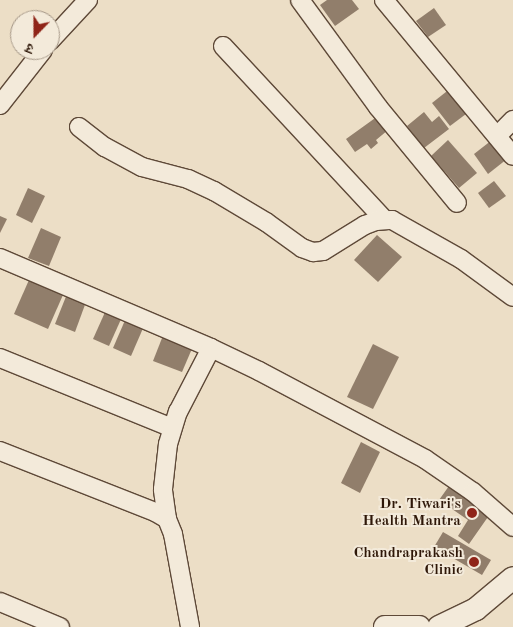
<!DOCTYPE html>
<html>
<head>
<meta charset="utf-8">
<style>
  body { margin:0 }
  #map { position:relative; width:513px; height:627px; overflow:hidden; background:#ecdec6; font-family:"Old Standard TT","Noto Serif Devanagari",serif }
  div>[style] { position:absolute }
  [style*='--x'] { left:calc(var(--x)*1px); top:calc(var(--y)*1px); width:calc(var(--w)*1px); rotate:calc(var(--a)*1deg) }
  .building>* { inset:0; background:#917e6b }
  .roads { filter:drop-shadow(1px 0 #5e4938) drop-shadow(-1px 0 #5e4938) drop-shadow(0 1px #5e4938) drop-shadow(0 -1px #5e4938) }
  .minor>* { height:18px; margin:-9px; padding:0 9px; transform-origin:9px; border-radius:9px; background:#f3eada }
  .tertiary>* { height:22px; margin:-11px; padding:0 11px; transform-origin:11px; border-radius:11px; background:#f3eada }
  .dots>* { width:14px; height:14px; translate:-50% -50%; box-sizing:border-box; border:2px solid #f3eada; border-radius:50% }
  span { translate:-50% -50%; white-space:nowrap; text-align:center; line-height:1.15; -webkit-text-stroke:4px #f3eada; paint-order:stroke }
  .poi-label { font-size:15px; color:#2e1708; font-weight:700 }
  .right { translate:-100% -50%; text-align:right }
  .north { position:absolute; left:10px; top:10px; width:50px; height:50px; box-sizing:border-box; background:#f3eada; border:1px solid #a49686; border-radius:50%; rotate:202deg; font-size:14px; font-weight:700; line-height:20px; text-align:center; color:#2e1708 }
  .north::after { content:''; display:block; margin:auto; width:18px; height:22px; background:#8f2418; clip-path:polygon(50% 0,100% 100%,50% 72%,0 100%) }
</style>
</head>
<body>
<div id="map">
  <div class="building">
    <i style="clip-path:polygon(327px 0,352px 0,359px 9px,335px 26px,320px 5px)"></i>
    <i style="clip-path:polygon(434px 8px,446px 25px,428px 37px,416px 21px)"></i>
    <i style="clip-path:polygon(451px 88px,470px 111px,450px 126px,432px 103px)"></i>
    <i style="clip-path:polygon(424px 112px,432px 122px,439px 116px,449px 129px,424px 148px,407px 126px)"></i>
    <i style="clip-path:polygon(378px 116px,388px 130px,376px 140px,378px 143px,371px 149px,367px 144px,355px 152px,346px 139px)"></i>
    <i style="clip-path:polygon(448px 140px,477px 173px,459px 188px,431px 156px)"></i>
    <i style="clip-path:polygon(492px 140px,507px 159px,488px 174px,474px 154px)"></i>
    <i style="clip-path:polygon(494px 181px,506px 196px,489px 208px,478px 193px)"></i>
    <i style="clip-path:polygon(28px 188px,45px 196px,32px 223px,16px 215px)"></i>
    <i style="clip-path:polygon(0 216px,7px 219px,0 233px)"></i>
    <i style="clip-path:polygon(41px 228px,61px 237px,49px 266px,28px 258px)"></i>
    <i style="clip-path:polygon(377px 235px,402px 257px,378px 282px,354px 260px)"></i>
    <i style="clip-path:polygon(32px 273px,66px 288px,48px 329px,14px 314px)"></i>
    <i style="clip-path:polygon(67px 294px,86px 302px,75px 332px,55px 324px)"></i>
    <i style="clip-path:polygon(106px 310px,122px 317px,109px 346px,93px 339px)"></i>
    <i style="clip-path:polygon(126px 318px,144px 326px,131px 356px,113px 348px)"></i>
    <i style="clip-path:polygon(164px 333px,194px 344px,182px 372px,153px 361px)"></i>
    <i style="clip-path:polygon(373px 344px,399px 357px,373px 409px,347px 397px)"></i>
    <i style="clip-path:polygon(361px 442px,380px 452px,360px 493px,341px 483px)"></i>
    <i style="clip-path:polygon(449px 486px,490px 514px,469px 544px,458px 536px,468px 520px,439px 500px)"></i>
    <i style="clip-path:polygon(443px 532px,491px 560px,482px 575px,434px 547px)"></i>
  </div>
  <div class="roads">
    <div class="minor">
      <i style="--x:300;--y:0;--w:132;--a:53.9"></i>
      <i style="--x:378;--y:107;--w:124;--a:50.5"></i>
      <i style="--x:384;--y:0;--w:202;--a:50.4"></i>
      <i style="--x:50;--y:41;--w:56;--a:-47.2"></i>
      <i style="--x:223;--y:46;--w:236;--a:47.1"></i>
      <i style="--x:0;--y:105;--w:70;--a:-52"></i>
      <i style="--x:79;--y:127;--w:33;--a:38"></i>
      <i style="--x:105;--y:147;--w:42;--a:28.4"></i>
      <i style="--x:142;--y:167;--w:48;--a:14.6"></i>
      <i style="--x:188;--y:179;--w:29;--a:25"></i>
      <i style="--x:214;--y:191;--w:61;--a:30.8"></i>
      <i style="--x:266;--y:222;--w:44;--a:35.8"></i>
      <i style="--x:302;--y:248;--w:12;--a:20"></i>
      <i style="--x:313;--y:252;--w:10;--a:-6"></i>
      <i style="--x:323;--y:251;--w:49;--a:-31.8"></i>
      <i style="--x:365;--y:225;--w:12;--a:-20"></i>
      <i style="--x:376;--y:221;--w:16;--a:-4"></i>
      <i style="--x:392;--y:220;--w:79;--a:29.5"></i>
      <i style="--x:461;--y:259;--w:64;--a:36.2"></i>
      <i style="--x:497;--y:136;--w:23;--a:-45"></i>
      <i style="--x:0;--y:258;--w:229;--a:23.1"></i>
      <i style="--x:211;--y:348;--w:53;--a:25.6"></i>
      <i style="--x:259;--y:371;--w:188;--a:27.9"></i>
      <i style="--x:425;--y:459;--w:58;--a:34.5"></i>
      <i style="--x:473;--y:492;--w:53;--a:41.2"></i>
      <i style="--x:0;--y:358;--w:186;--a:22.1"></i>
      <i style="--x:0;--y:451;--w:167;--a:21.5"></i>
      <i style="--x:155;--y:512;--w:14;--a:30"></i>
      <i style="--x:167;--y:519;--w:16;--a:68"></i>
      <i style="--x:173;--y:534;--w:95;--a:79.6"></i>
      <i style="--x:167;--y:519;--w:30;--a:-98"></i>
      <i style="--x:163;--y:489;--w:45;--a:-83.7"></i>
      <i style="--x:168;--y:444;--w:34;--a:-73"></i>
      <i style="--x:178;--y:412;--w:72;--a:-62.7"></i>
      <i style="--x:0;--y:602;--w:65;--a:22.6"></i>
    </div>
    <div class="tertiary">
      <i style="--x:385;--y:627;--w:34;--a:0"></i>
      <i style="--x:439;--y:627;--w:41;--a:-25.9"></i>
      <i style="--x:476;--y:609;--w:48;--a:-40"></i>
    </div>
  </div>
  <div class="dots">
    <i style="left:472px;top:513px;background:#8f2418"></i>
    <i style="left:474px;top:562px;background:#8f2418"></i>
  </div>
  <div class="poi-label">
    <span class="right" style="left:461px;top:513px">Dr. Tiwari's<br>Health Mantra</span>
    <span class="right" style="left:463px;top:562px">Chandraprakash<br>Clinic</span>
  </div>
  <div class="north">उ</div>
</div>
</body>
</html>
